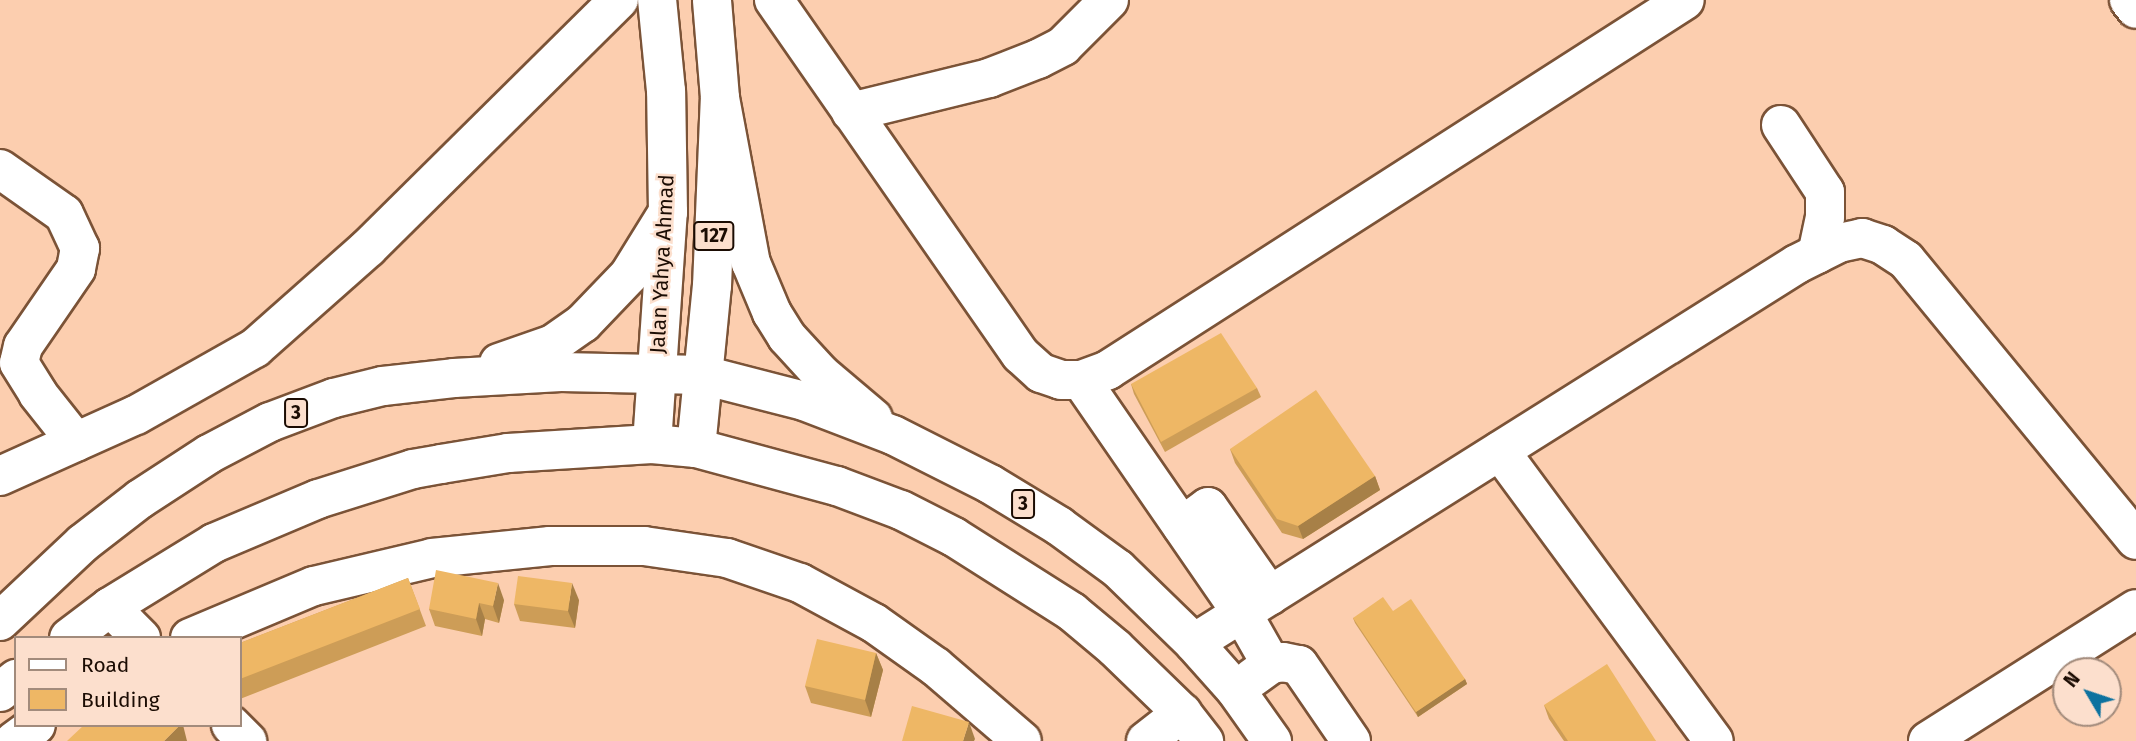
<!DOCTYPE html>
<html>
<head>
<meta charset="utf-8">
<style>
  body { margin:0 }
  #map { position:relative; width:2136px; height:741px; overflow:hidden; background:#fcceaf; font-family:"Fira Sans",sans-serif }
  div>[style] { position:absolute }
  [style*='--x'] { left:calc(var(--x)*1px); top:calc(var(--y)*1px); width:calc(var(--w)*1px); rotate:calc(var(--a)*1deg) }
  .roads { filter:drop-shadow(2px 0 #7b5337) drop-shadow(-2px 0 #7b5337) drop-shadow(0 2px #7b5337) drop-shadow(0 -2px #7b5337) }
  .minor>* { height:38px; margin:-19px; padding:0 19px; transform-origin:19px; border-radius:19px; background:#fff }
  .major>* { height:38px; margin:-19px; padding:0 19px; transform-origin:19px; border-radius:19px; background:#fff }
  .highway>* { height:38px; margin:-19px; padding:0 19px; transform-origin:19px; border-radius:19px; background:#fff }
  .wall>* { inset:0; background:#cd9d57 }
  .shaded-wall>* { inset:0; background:#a78047 }
  .building>* { inset:0; background:#eeb765 }
  span { translate:-50% -50%; white-space:nowrap; text-align:center; line-height:1.15; -webkit-text-stroke:5px #fcdfcd; paint-order:stroke }
  .shield-label span { padding:2px 5px; background:#fcdfcd; border:2px solid; border-radius:5px; -webkit-text-stroke-width:0 }
  .shield-label { font-size:19px; color:#1b0c03; font-weight:700 }
  .street-label { font-size:21px; color:#1b0c03 }
  .legend { position:absolute; left:14px; top:636px; width:228px; height:91px; box-sizing:border-box; background:#fcdfcd; border:2px solid #a28b7c; margin:0; padding:9px 12px; list-style:none; font-size:21px; color:#1b0c03 }
  .legend li { display:flex; align-items:center; gap:14px; height:35px }
  .legend b { width:35px; border:2px solid #a28b7c }
  .north { position:absolute; left:2052px; top:657px; width:70px; height:70px; box-sizing:border-box; background:#fcdfcd; border:2px solid #a28b7c; border-radius:50%; rotate:309deg; font-size:19px; font-weight:700; line-height:28px; text-align:center; color:#1b0c03 }
  .north::after { content:''; display:block; margin:auto; width:24px; height:32px; background:#0d729f; clip-path:polygon(50% 0,100% 100%,50% 72%,0 100%) }
</style>
</head>
<body>
<div id="map">
  <div class="roads">
    <div class="minor">
      <i style="--x:774;--y:0;--w:432;--a:55.2"></i>
      <i style="--x:1021;--y:355;--w:27;--a:42"></i>
      <i style="--x:1041;--y:373;--w:21;--a:19"></i>
      <i style="--x:1061;--y:380;--w:20;--a:0"></i>
      <i style="--x:1081;--y:380;--w:29;--a:-20"></i>
      <i style="--x:1108;--y:370;--w:685;--a:-32.67"></i>
      <i style="--x:2129;--y:0;--w:11;--a:52"></i>
      <i style="--x:851;--y:112;--w:142;--a:-13.8"></i>
      <i style="--x:989;--y:78;--w:53;--a:-21.2"></i>
      <i style="--x:1038;--y:59;--w:28;--a:-27"></i>
      <i style="--x:1063;--y:46;--w:65;--a:-45"></i>
      <i style="--x:1781;--y:125;--w:80;--a:56.7"></i>
      <i style="--x:1825;--y:192;--w:25;--a:90"></i>
      <i style="--x:1825;--y:217;--w:38;--a:102"></i>
      <i style="--x:0;--y:169;--w:78;--a:35.1"></i>
      <i style="--x:64;--y:214;--w:38;--a:65"></i>
      <i style="--x:80;--y:248;--w:21;--a:101"></i>
      <i style="--x:76;--y:269;--w:93;--a:124.5"></i>
      <i style="--x:23;--y:346;--w:17;--a:103"></i>
      <i style="--x:19;--y:363;--w:36;--a:58"></i>
      <i style="--x:38;--y:394;--w:61;--a:51.6"></i>
      <i style="--x:1081;--y:380;--w:283;--a:55.4"></i>
      <i style="--x:1242;--y:613;--w:59;--a:60.4"></i>
      <i style="--x:1500;--y:451;--w:360;--a:53.6"></i>
      <i style="--x:0;--y:476;--w:149;--a:-24.2"></i>
      <i style="--x:136;--y:415;--w:137;--a:-29.4"></i>
      <i style="--x:255;--y:348;--w:151;--a:-41.5"></i>
      <i style="--x:368;--y:248;--w:353;--a:-44.7"></i>
      <i style="--x:1182;--y:526;--w:32;--a:-36"></i>
      <i style="--x:1208;--y:507;--w:108;--a:55.1"></i>
      <i style="--x:110;--y:607;--w:44;--a:45"></i>
      <i style="--x:190;--y:638;--w:134;--a:-22.8"></i>
      <i style="--x:314;--y:586;--w:121;--a:-13.3"></i>
      <i style="--x:432;--y:558;--w:119;--a:-5.8"></i>
      <i style="--x:550;--y:546;--w:94;--a:0"></i>
      <i style="--x:644;--y:546;--w:84;--a:8.2"></i>
      <i style="--x:727;--y:558;--w:77;--a:18.9"></i>
      <i style="--x:800;--y:583;--w:84;--a:28.4"></i>
      <i style="--x:874;--y:623;--w:76;--a:35.4"></i>
      <i style="--x:936;--y:667;--w:113;--a:40.7"></i>
      <i style="--x:1194;--y:643;--w:712;--a:-32.15"></i>
      <i style="--x:1797;--y:264;--w:47;--a:-26.6"></i>
      <i style="--x:1839;--y:243;--w:24;--a:-12"></i>
      <i style="--x:1862;--y:238;--w:22;--a:18"></i>
      <i style="--x:1883;--y:245;--w:27;--a:33"></i>
      <i style="--x:1906;--y:260;--w:362;--a:50.6"></i>
      <i style="--x:1252;--y:678;--w:24;--a:-36"></i>
      <i style="--x:1271;--y:664;--w:12;--a:-9"></i>
      <i style="--x:1283;--y:662;--w:16;--a:11"></i>
      <i style="--x:1299;--y:665;--w:92;--a:55.6"></i>
      <i style="--x:231;--y:725;--w:23;--a:45"></i>
      <i style="--x:14;--y:741;--w:27;--a:-36"></i>
      <i style="--x:1146;--y:741;--w:46;--a:-37.9"></i>
      <i style="--x:1928;--y:741;--w:246;--a:-32.4"></i>
    </div>
    <div class="major">
      <i style="--x:652;--y:444;--w:233;--a:-86.1"></i>
      <i style="--x:668;--y:212;--w:121;--a:-90.9"></i>
      <i style="--x:666;--y:91;--w:91;--a:-95.6"></i>
      <i style="--x:696;--y:448;--w:163;--a:-84.4"></i>
      <i style="--x:712;--y:286;--w:188;--a:-87.6"></i>
      <i style="--x:720;--y:98;--w:98;--a:-94.7"></i>
    </div>
    <div class="highway">
      <i style="--x:720;--y:98;--w:168;--a:79.4"></i>
      <i style="--x:751;--y:263;--w:54;--a:67.2"></i>
      <i style="--x:772;--y:313;--w:28;--a:58"></i>
      <i style="--x:787;--y:337;--w:50;--a:47.4"></i>
      <i style="--x:821;--y:374;--w:68;--a:40.2"></i>
      <i style="--x:499;--y:363;--w:57;--a:-19.4"></i>
      <i style="--x:553;--y:344;--w:37;--a:-35"></i>
      <i style="--x:583;--y:323;--w:66;--a:-46.2"></i>
      <i style="--x:629;--y:275;--w:74;--a:-58.2"></i>
      <i style="--x:0;--y:621;--w:114;--a:-43.2"></i>
      <i style="--x:83;--y:543;--w:72;--a:-37.7"></i>
      <i style="--x:140;--y:499;--w:82;--a:-33.1"></i>
      <i style="--x:209;--y:454;--w:69;--a:-27.7"></i>
      <i style="--x:270;--y:422;--w:68;--a:-20.6"></i>
      <i style="--x:334;--y:398;--w:50;--a:-13.8"></i>
      <i style="--x:383;--y:386;--w:71;--a:-6.4"></i>
      <i style="--x:454;--y:378;--w:107;--a:-3.2"></i>
      <i style="--x:561;--y:372;--w:142;--a:1.2"></i>
      <i style="--x:703;--y:375;--w:104;--a:14.4"></i>
      <i style="--x:804;--y:401;--w:95;--a:20.9"></i>
      <i style="--x:893;--y:435;--w:109;--a:26.8"></i>
      <i style="--x:990;--y:484;--w:81;--a:31.3"></i>
      <i style="--x:1059;--y:526;--w:73;--a:36.1"></i>
      <i style="--x:1118;--y:569;--w:106;--a:44.2"></i>
      <i style="--x:1194;--y:643;--w:62;--a:48.3"></i>
      <i style="--x:1235;--y:689;--w:64;--a:54.6"></i>
      <i style="--x:69;--y:638;--w:51;--a:-37.1"></i>
      <i style="--x:110;--y:607;--w:122;--a:-31.6"></i>
      <i style="--x:214;--y:543;--w:113;--a:-22.9"></i>
      <i style="--x:318;--y:499;--w:100;--a:-17.5"></i>
      <i style="--x:413;--y:469;--w:28;--a:-10"></i>
      <i style="--x:441;--y:464;--w:68;--a:-9.3"></i>
      <i style="--x:508;--y:453;--w:144;--a:-3.6"></i>
      <i style="--x:652;--y:444;--w:44;--a:5.2"></i>
      <i style="--x:696;--y:448;--w:146;--a:15.1"></i>
      <i style="--x:837;--y:486;--w:68;--a:20.6"></i>
      <i style="--x:901;--y:510;--w:59;--a:27"></i>
      <i style="--x:954;--y:537;--w:140;--a:32.4"></i>
      <i style="--x:1072;--y:612;--w:56;--a:39.9"></i>
      <i style="--x:1115;--y:648;--w:93;--a:44.1"></i>
      <i style="--x:1182;--y:713;--w:36;--a:52"></i>
      <i style="--x:0;--y:692;--w:21;--a:-39"></i>
    </div>
  </div>
  <div class="wall">
    <i style="clip-path:polygon(1131px 384px,1257px 388px,1261px 397px,1165px 452px,1134px 394px)"></i>
    <i style="clip-path:polygon(1230px 449px,1375px 476px,1380px 490px,1303px 539px,1282px 533px,1235px 463px)"></i>
    <i style="clip-path:polygon(408px 578px,426px 626px,240px 699px,240px 643px)"></i>
    <i style="clip-path:polygon(504px 600px,499px 623px,485px 619px,482px 636px,435px 626px,429px 609px)"></i>
    <i style="clip-path:polygon(579px 600px,575px 628px,520px 621px,514px 604px)"></i>
    <i style="clip-path:polygon(1393px 611px,1465px 679px,1467px 684px,1418px 717px,1355px 623px,1353px 618px)"></i>
    <i style="clip-path:polygon(876px 653px,883px 670px,871px 717px,811px 703px,805px 686px)"></i>
    <i style="clip-path:polygon(1544px 705px,1656px 741px,1564px 741px,1549px 719px)"></i>
  </div>
  <div class="shaded-wall">
    <i style="clip-path:polygon(1375px 476px,1380px 490px,1303px 539px,1298px 526px)"></i>
    <i style="clip-path:polygon(498px 583px,504px 600px,499px 623px,493px 606px)"></i>
    <i style="clip-path:polygon(572px 583px,579px 600px,575px 628px,568px 611px)"></i>
    <i style="clip-path:polygon(479px 603px,485px 619px,482px 636px,476px 619px)"></i>
    <i style="clip-path:polygon(876px 653px,883px 670px,871px 717px,865px 700px)"></i>
    <i style="clip-path:polygon(1465px 679px,1467px 684px,1418px 717px,1416px 712px)"></i>
    <i style="clip-path:polygon(969px 722px,975px 739px,974px 741px,963px 741px)"></i>
    <i style="clip-path:polygon(180px 725px,183px 725px,187px 741px,164px 741px)"></i>
  </div>
  <div class="building">
    <i style="clip-path:polygon(1221px 333px,1257px 388px,1161px 442px,1131px 384px)"></i>
    <i style="clip-path:polygon(1316px 390px,1375px 476px,1298px 526px,1277px 519px,1230px 449px)"></i>
    <i style="clip-path:polygon(436px 570px,498px 583px,493px 606px,479px 603px,476px 619px,429px 609px)"></i>
    <i style="clip-path:polygon(518px 576px,572px 583px,568px 611px,514px 604px)"></i>
    <i style="clip-path:polygon(408px 578px,420px 609px,240px 679px,240px 643px)"></i>
    <i style="clip-path:polygon(1383px 597px,1393px 611px,1411px 599px,1465px 679px,1416px 712px,1353px 618px)"></i>
    <i style="clip-path:polygon(817px 639px,876px 653px,865px 700px,805px 686px)"></i>
    <i style="clip-path:polygon(1607px 664px,1656px 741px,1568px 741px,1544px 705px)"></i>
    <i style="clip-path:polygon(912px 706px,969px 722px,963px 741px,902px 741px)"></i>
    <i style="clip-path:polygon(84px 725px,180px 725px,164px 741px,67px 741px)"></i>
  </div>
  <div class="shield-label">
    <span style="left:714px;top:236px">127</span>
    <span style="left:296px;top:413px">3</span>
    <span style="left:1023px;top:504px">3</span>
  </div>
  <div class="street-label">
    <span style="left:662px;top:264px;rotate:-87deg">Jalan Yahya Ahmad</span>
  </div>
  <ul class="legend">
  <li><b style="height:9px;background:#fff"></b>Road</li>
  <li><b style="height:19px;background:#eeb765"></b>Building</li>
  </ul>
  <div class="north">N</div>
</div>
</body>
</html>
